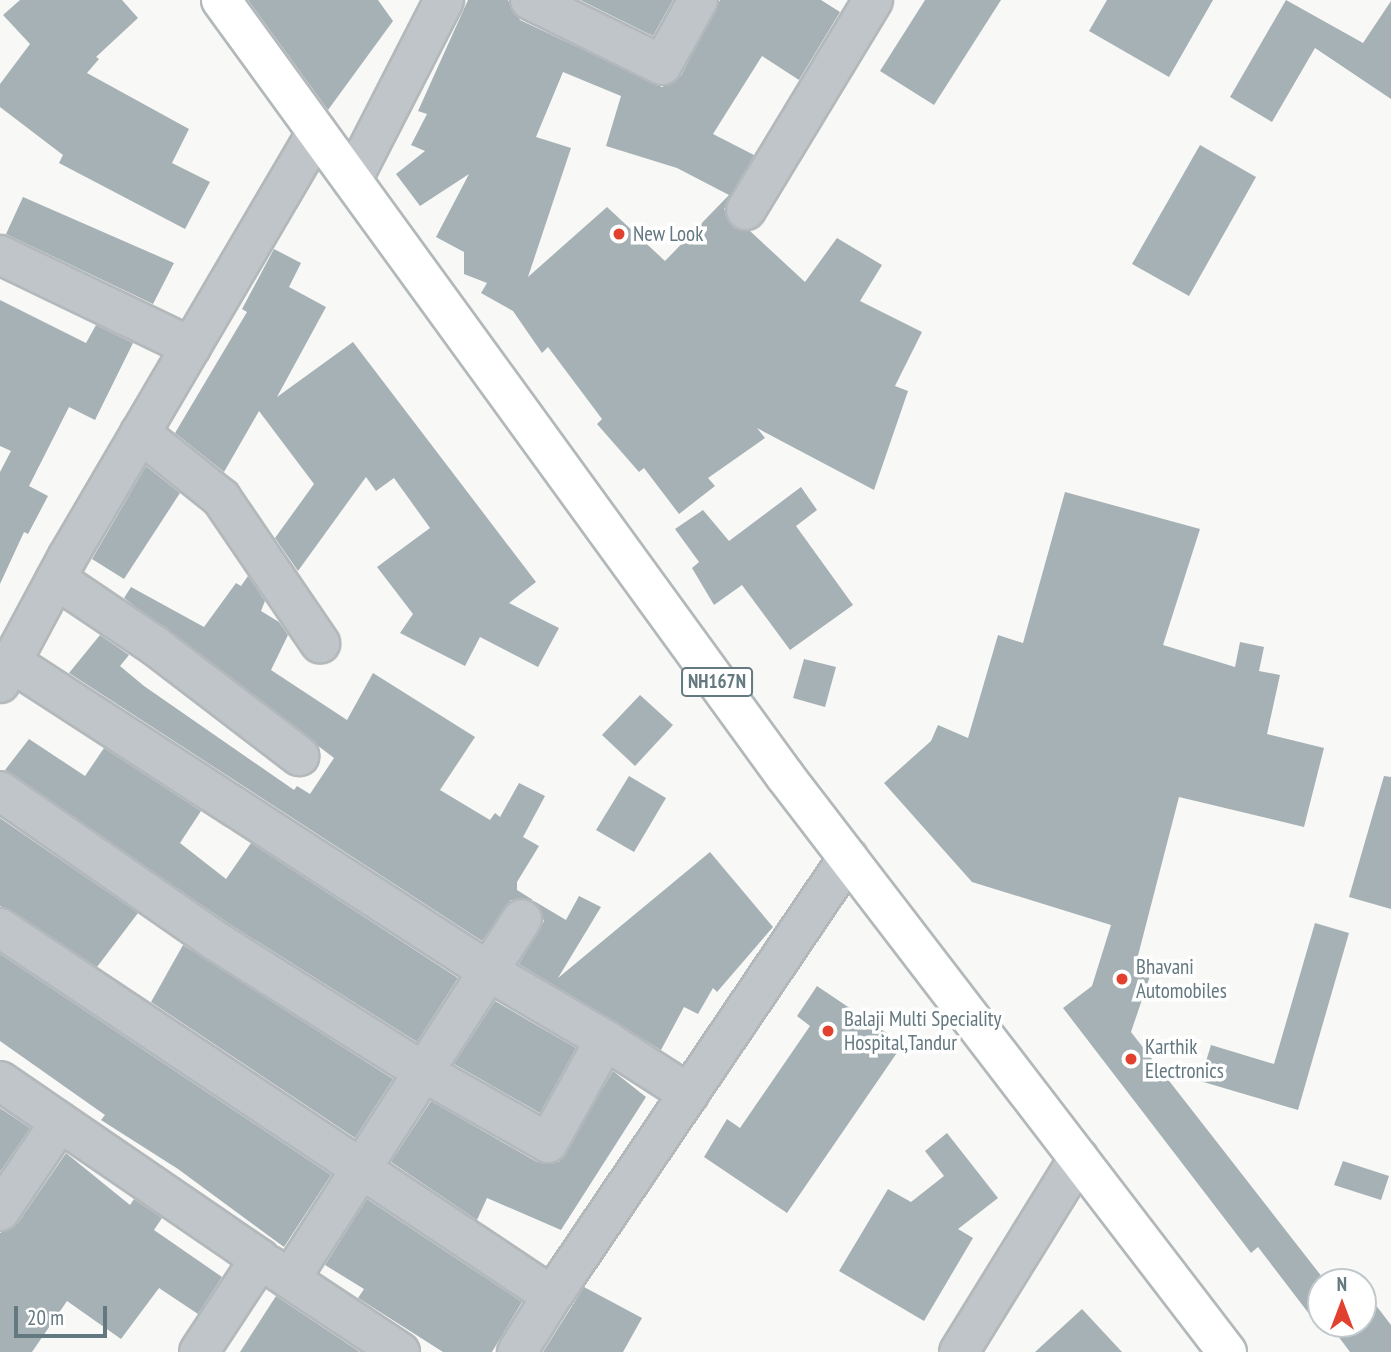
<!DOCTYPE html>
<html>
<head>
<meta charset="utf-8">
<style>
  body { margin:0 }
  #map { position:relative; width:1391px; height:1352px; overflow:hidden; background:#f8f8f6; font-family:"PT Sans Narrow",sans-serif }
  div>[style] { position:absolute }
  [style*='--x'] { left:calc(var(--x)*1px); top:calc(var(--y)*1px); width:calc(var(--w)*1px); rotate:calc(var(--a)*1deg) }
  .building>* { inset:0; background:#a6b1b5 }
  .roads { filter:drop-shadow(2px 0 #b3b8bb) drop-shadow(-2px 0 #b3b8bb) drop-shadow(0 2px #b3b8bb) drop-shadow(0 -2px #b3b8bb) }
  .minor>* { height:38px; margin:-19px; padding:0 19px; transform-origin:19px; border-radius:19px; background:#bfc5c8 }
  .highway>* { height:38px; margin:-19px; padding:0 19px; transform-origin:19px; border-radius:19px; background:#fff }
  .dots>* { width:19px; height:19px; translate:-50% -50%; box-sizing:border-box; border:4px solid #fff; border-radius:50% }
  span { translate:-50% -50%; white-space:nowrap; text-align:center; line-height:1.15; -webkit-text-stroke:7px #fff; paint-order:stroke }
  .shield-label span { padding:2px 5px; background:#fff; border:2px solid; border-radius:5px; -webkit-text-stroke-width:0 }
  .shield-label { font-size:19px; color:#647880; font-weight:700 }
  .poi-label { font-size:21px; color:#647880 }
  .left { translate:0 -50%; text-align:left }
  .north { position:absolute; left:1307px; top:1268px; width:70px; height:70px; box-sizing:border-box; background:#fff; border:2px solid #c1c9cc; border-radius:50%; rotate:0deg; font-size:19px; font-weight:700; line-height:28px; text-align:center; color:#647880 }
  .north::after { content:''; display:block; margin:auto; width:24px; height:32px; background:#e1412e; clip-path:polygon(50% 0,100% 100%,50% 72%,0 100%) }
  .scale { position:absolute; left:14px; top:1306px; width:93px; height:32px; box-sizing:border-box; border:4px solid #647880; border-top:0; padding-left:9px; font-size:21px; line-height:24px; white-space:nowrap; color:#647880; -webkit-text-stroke:5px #fff; paint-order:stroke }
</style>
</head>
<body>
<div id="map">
  <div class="building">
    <i style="clip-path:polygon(20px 0,122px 0,138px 18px,96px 57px,99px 59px,87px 73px,189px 129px,172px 163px,210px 182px,185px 229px,59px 163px,63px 155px,0 107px,0 84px,30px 44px,3px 15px)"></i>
    <i style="clip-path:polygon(248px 0,378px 0,393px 21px,328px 110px)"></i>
    <i style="clip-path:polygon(evenodd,468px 0,508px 0,520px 20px,662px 87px,681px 76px,720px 0,821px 0,840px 12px,799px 80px,762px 56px,713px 134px,754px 155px,724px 209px,734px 228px,750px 231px,805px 282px,837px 238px,882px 265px,860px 301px,922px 332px,895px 386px,908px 391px,874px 490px,757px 428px,765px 438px,708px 478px,715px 486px,679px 514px,644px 468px,639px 472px,597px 424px,602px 419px,548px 347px,542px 353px,513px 311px,481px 293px,487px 283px,464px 274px,464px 252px,436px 237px,469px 174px,420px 206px,396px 174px,425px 151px,411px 145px,427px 114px,418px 111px,468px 0,563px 72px,621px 96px,606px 146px,677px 168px,729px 195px,665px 261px,607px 207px,528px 277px,571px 148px,536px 137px,563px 72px)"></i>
    <i style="clip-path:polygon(580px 0,673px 0,653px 36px)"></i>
    <i style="clip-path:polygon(925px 0,1001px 0,934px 105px,880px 71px)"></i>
    <i style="clip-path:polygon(1107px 0,1213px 0,1169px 77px,1089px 31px)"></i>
    <i style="clip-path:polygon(1286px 0,1363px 43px,1391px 1px,1391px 99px,1315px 48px,1272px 122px,1230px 97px)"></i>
    <i style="clip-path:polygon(1200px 145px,1256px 177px,1189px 296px,1132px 264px)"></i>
    <i style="clip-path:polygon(23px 197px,174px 263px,153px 304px,6px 234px)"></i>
    <i style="clip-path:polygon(274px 249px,301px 263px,289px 287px,326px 307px,277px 397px,353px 342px,536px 582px,509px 603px,559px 628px,538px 667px,480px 637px,465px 666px,400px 633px,413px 614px,377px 567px,430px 528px,394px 478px,376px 491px,366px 477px,298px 571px,275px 538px,314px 484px,259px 411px,224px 472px,175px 433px,247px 312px,242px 309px)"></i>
    <i style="clip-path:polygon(0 300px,86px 343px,96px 325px,133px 343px,95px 420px,69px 407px,29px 486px,48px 496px,28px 534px,24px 532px,0 584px,0 472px,11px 451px,0 446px)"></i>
    <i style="clip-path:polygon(146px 466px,180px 493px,124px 579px,92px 559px)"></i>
    <i style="clip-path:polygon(801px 487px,817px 510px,796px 526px,853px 605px,790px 650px,742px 585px,714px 605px,692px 568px,699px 562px,675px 529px,703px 510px,729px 541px)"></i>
    <i style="clip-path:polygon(1065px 492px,1200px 529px,1163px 645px,1235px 667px,1240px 642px,1264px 647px,1259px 671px,1280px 675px,1267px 734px,1324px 748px,1304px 827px,1179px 797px,1134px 971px,1150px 976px,1131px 1032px,1326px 1282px,1321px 1282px,1321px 1314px,1317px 1309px,1310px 1315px,1258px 1247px,1251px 1253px,1063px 1008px,1092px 986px,1111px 925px,972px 882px,884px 783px,931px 741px,938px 725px,968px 738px,998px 635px,1023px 643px)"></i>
    <i style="clip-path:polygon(248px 576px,265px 601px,261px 611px,279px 622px,288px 635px,271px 670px,347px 720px,373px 673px,475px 737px,440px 790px,490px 820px,495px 813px,500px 817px,519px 783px,545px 796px,523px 837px,539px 846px,517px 882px,517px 890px,533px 900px,511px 900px,482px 941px,69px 673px,100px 635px,129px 655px,120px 666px,144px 686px,294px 790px,297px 786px,310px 794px,334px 758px,124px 598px,131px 587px,204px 627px,236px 583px,241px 586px)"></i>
    <i style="clip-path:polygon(804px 659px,836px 667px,825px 707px,793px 698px)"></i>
    <i style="clip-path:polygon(640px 695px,673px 725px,635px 766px,602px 735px)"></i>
    <i style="clip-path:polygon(29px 739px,85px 776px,104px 748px,201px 811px,180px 843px,226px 879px,251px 843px,458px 978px,417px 1042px,228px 923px,5px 770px)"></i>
    <i style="clip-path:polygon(629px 776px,666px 798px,634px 852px,596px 830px)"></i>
    <i style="clip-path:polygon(1384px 776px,1391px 777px,1391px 909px,1349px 897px)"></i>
    <i style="clip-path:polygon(0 818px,138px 913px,97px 967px,0 906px)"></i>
    <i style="clip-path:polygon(710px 852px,773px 927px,717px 992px,713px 988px,698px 1014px,684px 1007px,661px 1050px,519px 964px,544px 921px,534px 901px,566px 920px,579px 896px,601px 907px,558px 978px)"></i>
    <i style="clip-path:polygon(1315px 923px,1349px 933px,1298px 1110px,1200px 1081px,1211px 1045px,1274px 1064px)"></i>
    <i style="clip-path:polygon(183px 945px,393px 1079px,355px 1138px,151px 1002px)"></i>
    <i style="clip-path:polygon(0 954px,331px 1175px,284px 1247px,178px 1169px,101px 1120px,105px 1115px,0 1041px)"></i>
    <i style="clip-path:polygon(817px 986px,903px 1044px,787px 1213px,704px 1157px,727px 1119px,740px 1128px,810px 1026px,797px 1016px)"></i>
    <i style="clip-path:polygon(495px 1001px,576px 1048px,540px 1113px,454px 1064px)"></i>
    <i style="clip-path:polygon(613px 1071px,646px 1097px,561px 1230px,487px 1198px,477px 1220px,391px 1162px,431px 1101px,537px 1162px,559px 1162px)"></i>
    <i style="clip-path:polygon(0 1108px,30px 1128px,0 1172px)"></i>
    <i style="clip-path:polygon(947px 1133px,998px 1198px,958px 1229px,973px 1238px,924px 1321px,839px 1271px,888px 1189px,911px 1202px,944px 1176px,925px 1151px)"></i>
    <i style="clip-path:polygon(66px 1153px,130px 1205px,134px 1199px,162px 1218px,154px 1230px,222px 1277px,198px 1314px,159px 1288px,121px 1339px,67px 1301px,32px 1352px,0 1352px,0 1233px,18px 1223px)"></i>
    <i style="clip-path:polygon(1343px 1161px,1389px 1176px,1381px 1200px,1334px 1185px)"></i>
    <i style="clip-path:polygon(367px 1199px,522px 1302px,492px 1352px,443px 1352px,358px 1298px,364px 1289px,325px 1265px)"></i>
    <i style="clip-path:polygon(584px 1287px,642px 1318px,623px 1352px,543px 1352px)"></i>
    <i style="clip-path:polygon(1365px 1291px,1391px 1325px,1391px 1352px,1350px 1352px,1329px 1324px,1363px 1324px)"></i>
    <i style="clip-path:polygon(276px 1296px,360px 1352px,240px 1352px)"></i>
    <i style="clip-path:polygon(1082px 1309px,1122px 1352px,1035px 1352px)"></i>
  </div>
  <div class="roads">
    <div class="minor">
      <i style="--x:530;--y:0;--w:147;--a:26.2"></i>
      <i style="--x:662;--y:65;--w:74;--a:-61"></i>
      <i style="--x:352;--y:180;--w:202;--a:-62.9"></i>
      <i style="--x:746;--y:210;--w:245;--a:-58.8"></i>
      <i style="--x:0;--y:255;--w:212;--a:25.7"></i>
      <i style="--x:140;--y:433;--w:104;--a:38.7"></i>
      <i style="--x:221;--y:498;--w:176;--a:55.7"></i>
      <i style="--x:56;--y:579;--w:118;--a:34"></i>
      <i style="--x:154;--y:645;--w:183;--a:37.4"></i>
      <i style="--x:11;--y:662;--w:568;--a:32.94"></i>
      <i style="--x:488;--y:971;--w:136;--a:30.5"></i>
      <i style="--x:0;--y:683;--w:142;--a:-61.8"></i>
      <i style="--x:67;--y:558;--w:494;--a:-59.6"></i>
      <i style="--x:0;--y:791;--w:263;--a:34.8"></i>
      <i style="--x:216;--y:941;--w:244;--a:32.3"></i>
      <i style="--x:422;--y:1071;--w:145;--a:29.7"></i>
      <i style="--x:548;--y:1143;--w:118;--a:-61"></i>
      <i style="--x:605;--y:1040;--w:100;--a:32.7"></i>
      <i style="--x:0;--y:928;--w:663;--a:33.69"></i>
      <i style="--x:552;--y:1296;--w:66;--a:122"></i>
      <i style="--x:0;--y:1081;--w:315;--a:34.4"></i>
      <i style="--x:260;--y:1259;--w:111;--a:123.3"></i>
      <i style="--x:0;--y:1211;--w:107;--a:-56"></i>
      <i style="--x:270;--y:1266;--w:156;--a:33.5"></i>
      <i style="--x:290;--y:1279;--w:428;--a:-57.2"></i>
      <i style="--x:552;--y:1296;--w:529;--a:-55.95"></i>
      <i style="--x:959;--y:1352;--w:228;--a:-58.3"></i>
    </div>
    <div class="highway">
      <i style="--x:221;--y:0;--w:959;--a:53.99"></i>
      <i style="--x:785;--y:776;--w:726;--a:52.5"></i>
    </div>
  </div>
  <div class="dots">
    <i style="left:619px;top:234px;background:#e1412e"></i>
    <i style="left:1122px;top:979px;background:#e1412e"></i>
    <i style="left:828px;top:1031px;background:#e1412e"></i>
    <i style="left:1131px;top:1059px;background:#e1412e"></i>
  </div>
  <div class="shield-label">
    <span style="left:717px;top:682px">NH167N</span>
  </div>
  <div class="poi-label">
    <span class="left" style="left:633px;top:234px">New Look</span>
    <span class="left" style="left:1136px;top:979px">Bhavani<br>Automobiles</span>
    <span class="left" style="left:844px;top:1031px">Balaji Multi Speciality<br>Hospital,Tandur</span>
    <span class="left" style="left:1145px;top:1059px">Karthik<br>Electronics</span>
  </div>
  <div class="north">N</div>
  <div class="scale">20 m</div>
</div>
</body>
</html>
